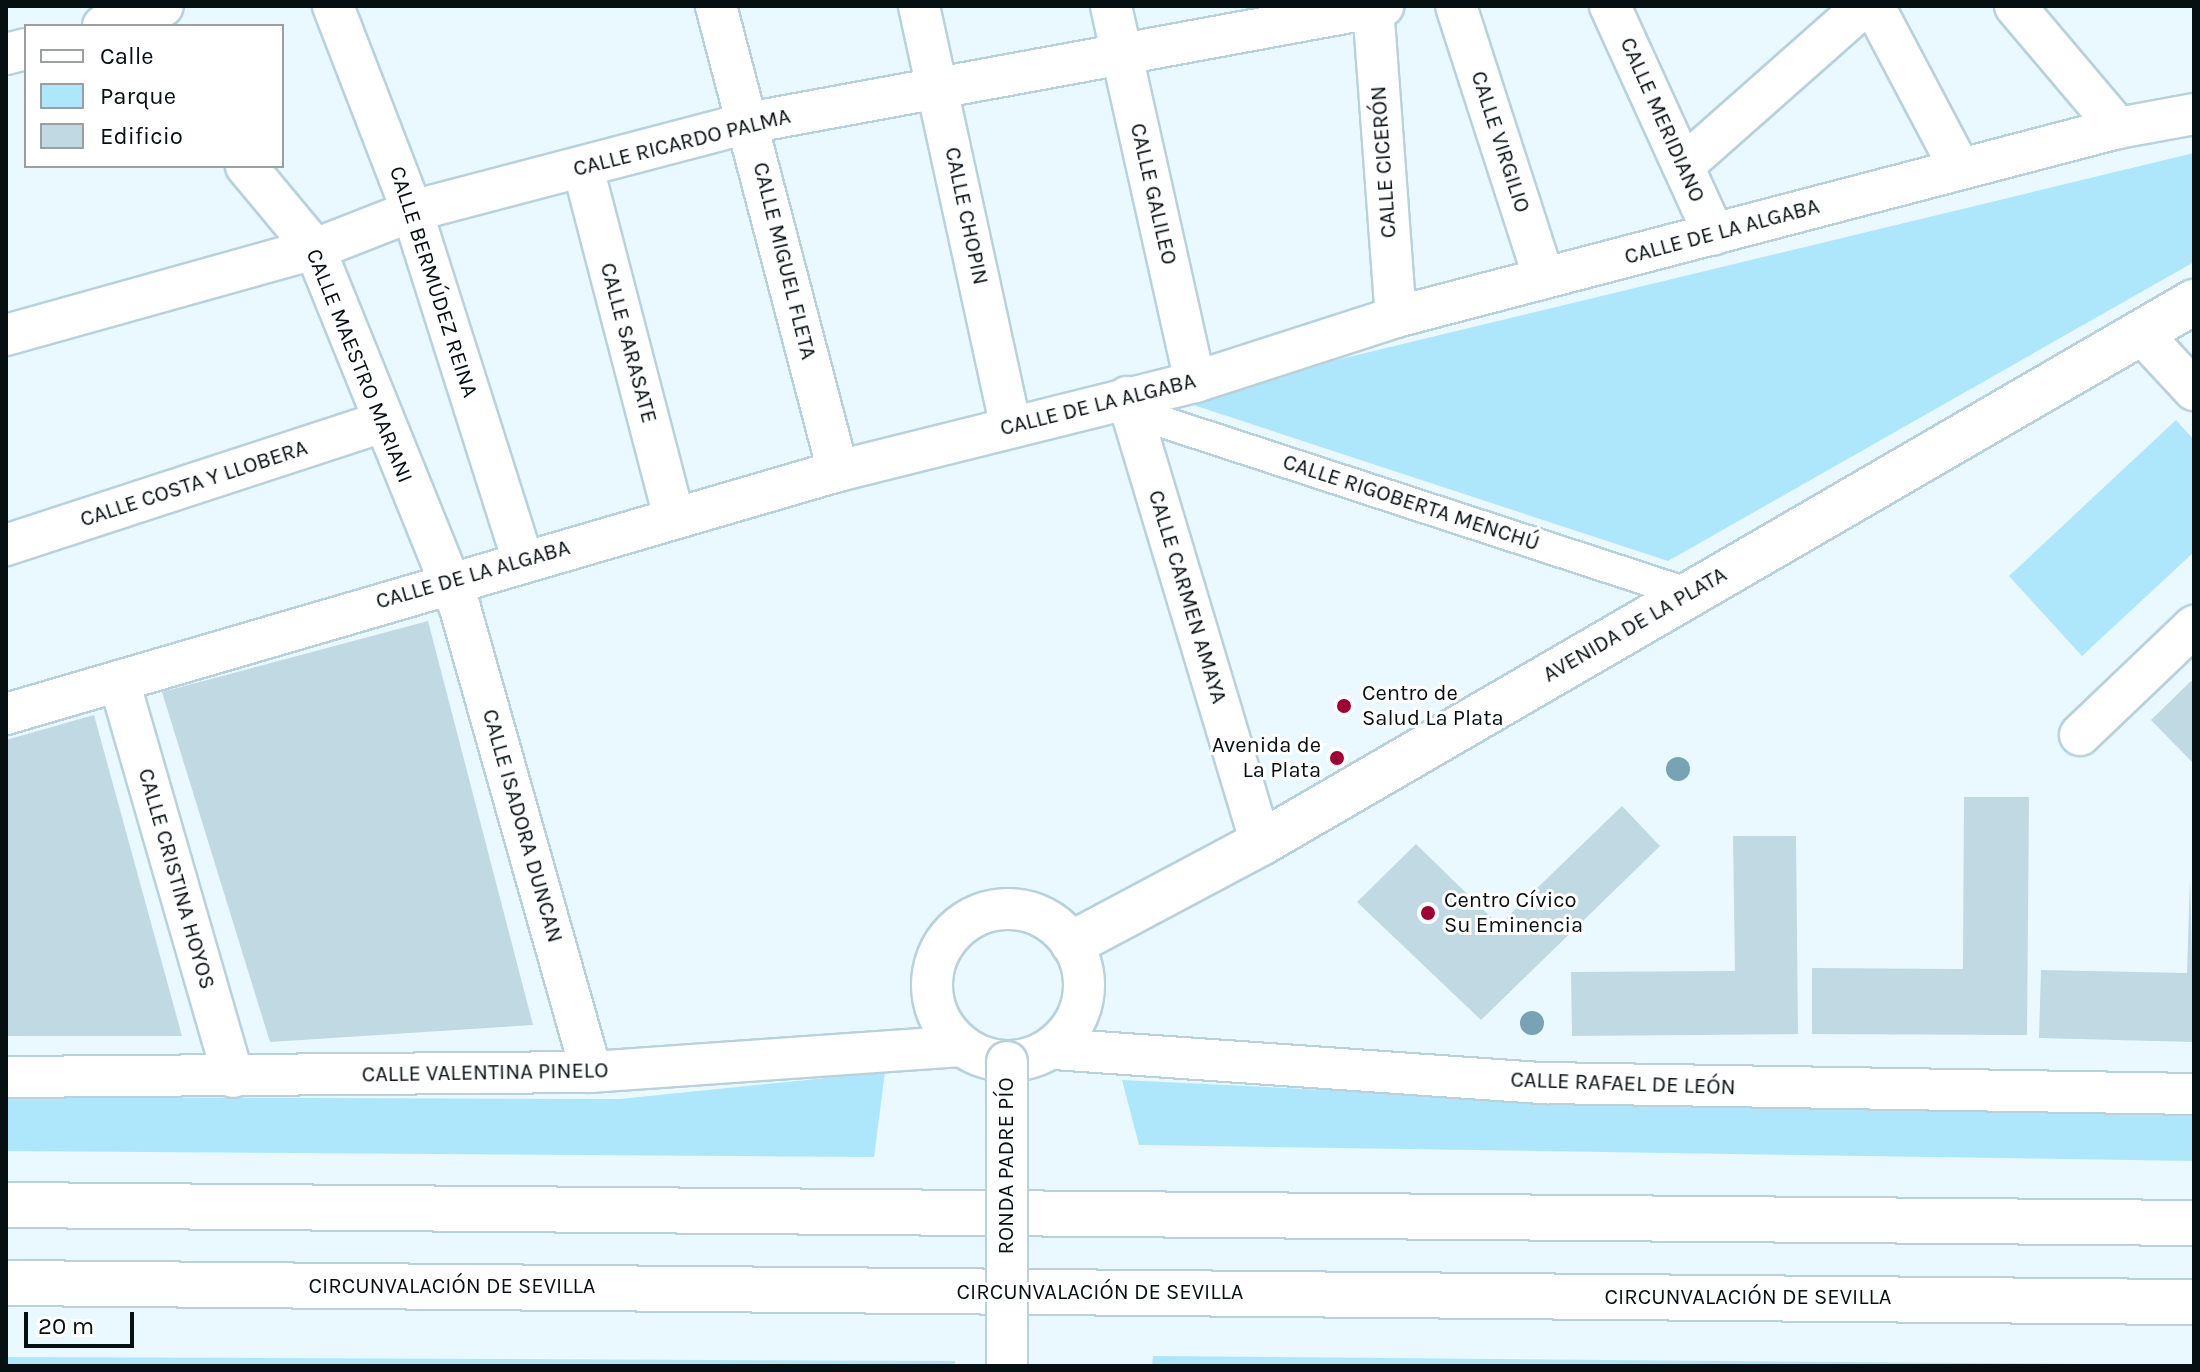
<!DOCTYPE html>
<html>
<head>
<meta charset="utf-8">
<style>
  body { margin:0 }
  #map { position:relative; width:2200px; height:1372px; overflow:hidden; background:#e9f9ff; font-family:Karla,sans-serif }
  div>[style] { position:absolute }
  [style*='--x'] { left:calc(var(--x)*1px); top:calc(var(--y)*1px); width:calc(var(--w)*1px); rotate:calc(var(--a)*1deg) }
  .green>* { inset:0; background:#aee6fc }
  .building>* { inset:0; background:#c0d9e3 }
  .roads { filter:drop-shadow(2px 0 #b8d1db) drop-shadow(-2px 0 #b8d1db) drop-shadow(0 2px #b8d1db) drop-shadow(0 -2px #b8d1db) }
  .pedestrian>* { height:30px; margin:-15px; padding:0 15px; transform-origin:15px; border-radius:15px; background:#fff }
  .minor>* { height:40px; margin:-20px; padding:0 20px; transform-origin:20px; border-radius:20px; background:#fff }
  .minor>.ring { margin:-20px; padding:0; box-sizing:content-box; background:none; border:40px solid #fff; border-radius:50% }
  .tertiary>* { height:44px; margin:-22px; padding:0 22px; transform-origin:22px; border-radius:22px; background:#fff }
  .motorway>* { height:44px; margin:-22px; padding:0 22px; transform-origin:22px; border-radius:22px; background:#fff }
  .bridges { filter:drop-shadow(2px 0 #b8d1db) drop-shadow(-2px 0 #b8d1db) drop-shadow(0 2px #b8d1db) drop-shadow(0 -2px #b8d1db) }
  .minor-bridge>* { height:40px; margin:-20px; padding:0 20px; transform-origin:20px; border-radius:20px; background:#fff }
  .trees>* { width:24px; height:24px; margin:-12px; border-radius:50%; background:#77a3b3 }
  .dots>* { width:22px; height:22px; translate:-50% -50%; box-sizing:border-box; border:4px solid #fff; border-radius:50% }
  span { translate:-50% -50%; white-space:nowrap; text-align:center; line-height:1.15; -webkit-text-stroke:6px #fff; paint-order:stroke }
  .street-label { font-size:22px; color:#060f12 }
  .poi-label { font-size:22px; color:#060f12 }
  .left { translate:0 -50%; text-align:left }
  .right { translate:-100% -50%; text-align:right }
  .frame { position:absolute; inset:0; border:8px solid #060f12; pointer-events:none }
  .legend { position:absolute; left:24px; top:24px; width:260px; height:144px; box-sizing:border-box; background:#fff; border:2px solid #9b9fa0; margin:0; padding:10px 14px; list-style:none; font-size:24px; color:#060f12 }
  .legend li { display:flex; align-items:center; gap:16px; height:40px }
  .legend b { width:40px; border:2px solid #9b9fa0 }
  .scale { position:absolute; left:24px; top:1312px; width:110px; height:36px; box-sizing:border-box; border:4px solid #060f12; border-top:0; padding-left:10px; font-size:24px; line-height:28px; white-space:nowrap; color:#060f12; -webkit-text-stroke:6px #fff; paint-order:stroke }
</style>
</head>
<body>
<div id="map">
  <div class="green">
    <i style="clip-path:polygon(2194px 153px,2194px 262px,1668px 561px,1175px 399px)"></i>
    <i style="clip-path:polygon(2176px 420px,2194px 440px,2194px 552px,2082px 656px,2009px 576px)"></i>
    <i style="clip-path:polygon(885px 1072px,874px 1157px,6px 1151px,6px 1097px,620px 1099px)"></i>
    <i style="clip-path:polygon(1122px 1080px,1534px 1100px,2194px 1108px,2194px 1161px,1139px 1145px)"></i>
    <i style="clip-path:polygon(1153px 1356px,2194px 1365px,2194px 1366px,1152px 1366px)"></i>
    <i style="clip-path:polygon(6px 1357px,955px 1361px,955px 1366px,6px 1366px)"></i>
  </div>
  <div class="building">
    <i style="clip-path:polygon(428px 621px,533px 1025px,270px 1042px,162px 692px)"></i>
    <i style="clip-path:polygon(2191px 681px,2194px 683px,2194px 764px,2151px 720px)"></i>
    <i style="clip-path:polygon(94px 715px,182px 1036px,6px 1036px,6px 740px)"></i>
    <i style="clip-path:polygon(1964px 797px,2029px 797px,2027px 1035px,1812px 1034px,1812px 968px,1963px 969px)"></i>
    <i style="clip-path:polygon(1622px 806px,1660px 846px,1481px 1020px,1357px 902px,1416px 844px,1499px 925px)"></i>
    <i style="clip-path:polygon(1733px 836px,1796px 836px,1798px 1034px,1572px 1036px,1571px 972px,1735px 971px)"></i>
    <i style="clip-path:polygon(2190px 877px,2194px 1042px,2039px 1038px,2041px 970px,2187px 973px)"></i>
  </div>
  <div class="roads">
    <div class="pedestrian">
      <i style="--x:1132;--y:412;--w:587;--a:18.06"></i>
    </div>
    <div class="minor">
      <i style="--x:333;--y:6;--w:220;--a:68.9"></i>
      <i style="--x:412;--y:211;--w:366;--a:72.4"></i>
      <i style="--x:716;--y:6;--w:481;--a:75.3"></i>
      <i style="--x:919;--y:6;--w:431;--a:77.7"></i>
      <i style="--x:1111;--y:6;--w:385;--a:77.4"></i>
      <i style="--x:1373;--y:6;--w:312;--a:85.8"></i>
      <i style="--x:1456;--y:6;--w:286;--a:72.1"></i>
      <i style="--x:1610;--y:6;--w:251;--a:65.5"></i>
      <i style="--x:1874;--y:6;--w:184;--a:62.2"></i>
      <i style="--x:2015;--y:6;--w:160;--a:49.8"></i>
      <i style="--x:103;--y:26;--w:63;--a:-18.4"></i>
      <i style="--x:6;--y:54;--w:21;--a:-14"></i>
      <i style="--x:246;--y:166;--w:108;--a:50.3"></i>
      <i style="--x:315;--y:249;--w:387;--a:68"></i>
      <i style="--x:460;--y:608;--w:482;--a:74.2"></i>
      <i style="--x:1683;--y:166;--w:242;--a:-41.5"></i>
      <i style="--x:583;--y:168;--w:362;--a:75.4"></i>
      <i style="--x:2141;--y:333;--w:78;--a:47.1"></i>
      <i style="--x:6;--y:335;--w:321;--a:-15.6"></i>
      <i style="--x:315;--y:249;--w:104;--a:-21.4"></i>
      <i style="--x:412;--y:211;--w:347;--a:-14.7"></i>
      <i style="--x:748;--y:123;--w:646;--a:-10.44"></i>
      <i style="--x:1127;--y:397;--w:466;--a:73.3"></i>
      <i style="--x:6;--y:545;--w:397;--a:-18.1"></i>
      <i style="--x:119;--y:681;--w:412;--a:73.9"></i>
      <i style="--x:6;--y:714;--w:867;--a:-16.28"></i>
      <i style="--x:838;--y:471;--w:368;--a:-14"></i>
      <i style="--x:1195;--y:382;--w:211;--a:-17.9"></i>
      <i style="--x:1396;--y:317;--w:746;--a:-14.67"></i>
      <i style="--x:2118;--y:128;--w:77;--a:-10.4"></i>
      <i style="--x:2080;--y:735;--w:158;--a:-43.7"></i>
      <i class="ring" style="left:932px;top:909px;width:112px;height:112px"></i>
      <i style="--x:1054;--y:1049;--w:492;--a:4"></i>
      <i style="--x:1545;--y:1083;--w:649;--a:0.97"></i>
      <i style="--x:6;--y:1077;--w:585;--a:-0.49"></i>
      <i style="--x:591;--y:1072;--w:372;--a:-4"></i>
    </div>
    <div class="tertiary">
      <i style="--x:1073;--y:943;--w:213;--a:-28"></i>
      <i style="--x:1261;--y:843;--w:1079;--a:-30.11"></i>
    </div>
    <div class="motorway">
      <i style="--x:6;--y:1205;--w:2188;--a:0.47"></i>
      <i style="--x:6;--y:1283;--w:2188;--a:0.5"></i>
    </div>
  </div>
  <div class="bridges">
    <div class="minor-bridge">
      <i style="--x:1007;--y:1062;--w:304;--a:90"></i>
    </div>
  </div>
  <div class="trees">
    <i style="left:1678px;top:769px"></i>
    <i style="left:1532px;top:1023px"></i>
  </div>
  <div class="dots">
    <i style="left:1344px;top:706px;background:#a10034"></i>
    <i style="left:1337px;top:758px;background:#a10034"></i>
    <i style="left:1428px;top:913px;background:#a10034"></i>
  </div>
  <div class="street-label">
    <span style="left:1662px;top:120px;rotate:66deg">CALLE MERIDIANO</span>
    <span style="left:1500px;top:142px;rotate:72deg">CALLE VIRGILIO</span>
    <span style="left:682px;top:143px;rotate:-14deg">CALLE RICARDO PALMA</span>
    <span style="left:1384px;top:162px;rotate:-94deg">CALLE CICERÓN</span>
    <span style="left:1153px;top:194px;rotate:77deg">CALLE GALILEO</span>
    <span style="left:966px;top:216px;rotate:78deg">CALLE CHOPIN</span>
    <span style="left:1722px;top:232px;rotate:-15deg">CALLE DE LA ALGABA</span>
    <span style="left:784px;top:261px;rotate:76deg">CALLE MIGUEL FLETA</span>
    <span style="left:433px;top:282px;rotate:72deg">CALLE BERMÚDEZ REINA</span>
    <span style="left:628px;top:343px;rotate:75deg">CALLE SARASATE</span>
    <span style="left:359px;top:366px;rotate:68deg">CALLE MAESTRO MARIANI</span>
    <span style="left:1098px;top:405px;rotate:-14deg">CALLE DE LA ALGABA</span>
    <span style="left:194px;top:484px;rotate:-18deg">CALLE COSTA Y LLOBERA</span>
    <span style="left:1411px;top:503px;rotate:18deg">CALLE RIGOBERTA MENCHÚ</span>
    <span style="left:473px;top:575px;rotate:-16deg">CALLE DE LA ALGABA</span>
    <span style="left:1187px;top:597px;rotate:73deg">CALLE CARMEN AMAYA</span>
    <span style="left:1635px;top:625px;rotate:-30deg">AVENIDA DE LA PLATA</span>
    <span style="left:522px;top:826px;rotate:74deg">CALLE ISADORA DUNCAN</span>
    <span style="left:176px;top:879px;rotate:74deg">CALLE CRISTINA HOYOS</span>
    <span style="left:485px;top:1073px;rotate:-1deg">CALLE VALENTINA PINELO</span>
    <span style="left:1623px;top:1084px;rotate:2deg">CALLE RAFAEL DE LEÓN</span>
    <span style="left:1007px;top:1166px;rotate:-90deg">RONDA PADRE PÍO</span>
    <span style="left:452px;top:1287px">CIRCUNVALACIÓN DE SEVILLA</span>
    <span style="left:1100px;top:1293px">CIRCUNVALACIÓN DE SEVILLA</span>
    <span style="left:1748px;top:1298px">CIRCUNVALACIÓN DE SEVILLA</span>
  </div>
  <div class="poi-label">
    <span class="left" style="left:1362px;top:706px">Centro de<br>Salud La Plata</span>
    <span class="right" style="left:1321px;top:758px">Avenida de<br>La Plata</span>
    <span class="left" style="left:1444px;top:913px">Centro Cívico<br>Su Eminencia</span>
  </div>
  <div class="frame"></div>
  <ul class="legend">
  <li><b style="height:10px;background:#fff"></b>Calle</li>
  <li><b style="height:22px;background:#aee6fc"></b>Parque</li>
  <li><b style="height:22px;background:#c0d9e3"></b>Edificio</li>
  </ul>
  <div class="scale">20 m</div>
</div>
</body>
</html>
